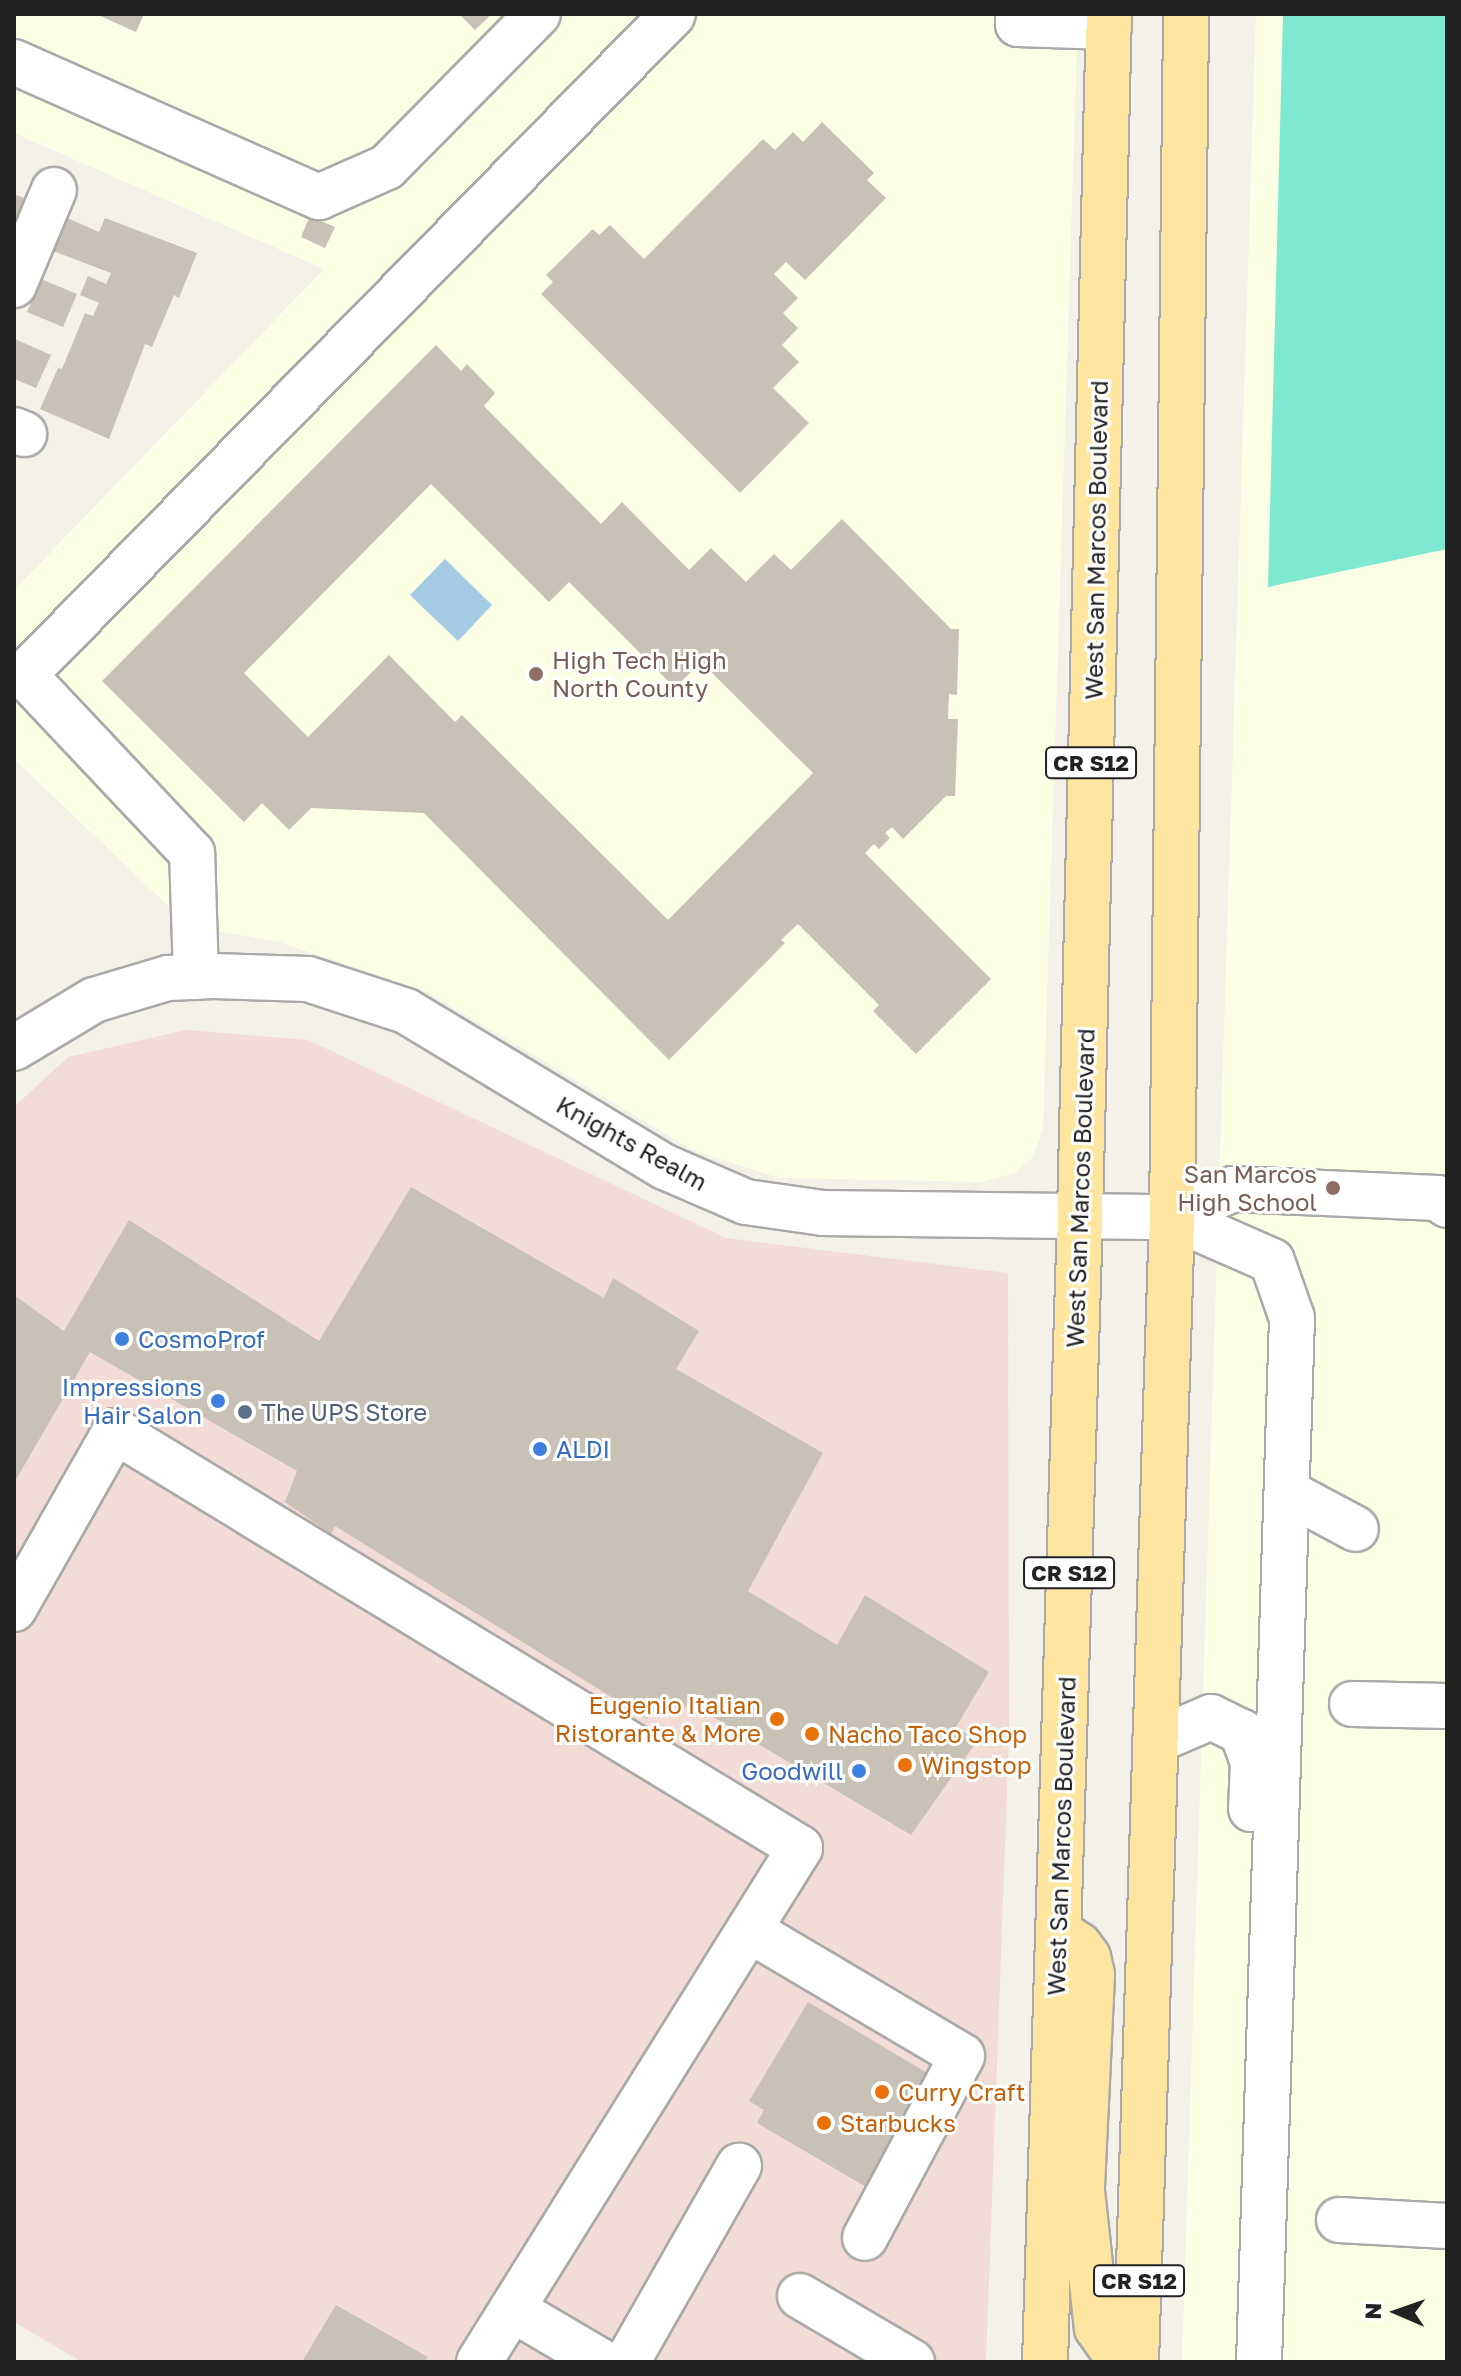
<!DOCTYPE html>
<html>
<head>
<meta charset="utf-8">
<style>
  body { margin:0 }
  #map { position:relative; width:1461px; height:2376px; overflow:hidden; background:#f3f1e8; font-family:"Golos Text",sans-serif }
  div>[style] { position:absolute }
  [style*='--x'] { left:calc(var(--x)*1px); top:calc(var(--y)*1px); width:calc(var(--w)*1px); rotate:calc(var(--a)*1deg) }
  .commercial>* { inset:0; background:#f4dcd6 }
  .education>* { inset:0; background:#fbffe4 }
  .pitch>* { inset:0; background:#7fe8d1 }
  .water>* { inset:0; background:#a4cbe4 }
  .building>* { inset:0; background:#c8c1b6 }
  .roads { filter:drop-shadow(2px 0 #a9a9a9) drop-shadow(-2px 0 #a9a9a9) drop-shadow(0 2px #a9a9a9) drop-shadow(0 -2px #a9a9a9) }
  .minor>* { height:44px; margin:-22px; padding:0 22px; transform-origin:22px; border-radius:22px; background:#fff }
  .major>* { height:44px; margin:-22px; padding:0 22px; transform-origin:22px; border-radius:22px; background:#ffe6a0 }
  .dots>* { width:22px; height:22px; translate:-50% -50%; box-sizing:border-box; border:4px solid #fff; border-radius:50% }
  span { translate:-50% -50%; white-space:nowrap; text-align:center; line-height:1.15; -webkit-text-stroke:6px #fff; paint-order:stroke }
  .shield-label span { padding:2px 6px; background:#fff; border:2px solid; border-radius:6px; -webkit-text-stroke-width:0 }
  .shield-label { font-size:22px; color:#222; font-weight:700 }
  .street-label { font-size:24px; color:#222 }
  .education-label { font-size:24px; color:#785e54 }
  .left { translate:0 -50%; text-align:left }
  .right { translate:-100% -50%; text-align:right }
  .shop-label { font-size:24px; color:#366cbe }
  .service-label { font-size:24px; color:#4e5e75 }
  .food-label { font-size:24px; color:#c56008 }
  .frame { position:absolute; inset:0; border:16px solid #222; pointer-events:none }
  .north { position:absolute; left:1357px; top:2272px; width:80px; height:80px; -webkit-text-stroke:6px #fff; paint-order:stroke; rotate:272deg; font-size:22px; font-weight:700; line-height:32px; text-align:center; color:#222 }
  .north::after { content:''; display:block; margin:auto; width:28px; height:36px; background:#222; clip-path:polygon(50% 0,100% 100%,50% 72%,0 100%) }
</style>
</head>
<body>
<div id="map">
  <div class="commercial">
    <i style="clip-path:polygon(186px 1030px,308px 1040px,726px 1238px,1008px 1273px,1009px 1738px,986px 2362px,82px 2362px,14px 2322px,14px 1107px,68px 1057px)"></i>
  </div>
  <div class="education">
    <i style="clip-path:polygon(14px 14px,1078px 14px,1043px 1128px,1033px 1157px,1015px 1173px,982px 1182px,779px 1178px,695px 1151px,427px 992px,279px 942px,189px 926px,14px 759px,14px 590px,324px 269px,14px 133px)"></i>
    <i style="clip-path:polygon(1256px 14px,1447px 14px,1447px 2362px,1182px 2362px)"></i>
  </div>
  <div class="pitch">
    <i style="clip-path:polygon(1283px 14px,1447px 14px,1447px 549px,1268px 587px)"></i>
  </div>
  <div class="water">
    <i style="clip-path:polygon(445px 559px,492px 605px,458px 641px,410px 595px)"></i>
  </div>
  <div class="building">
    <i style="clip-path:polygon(96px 14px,144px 14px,136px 32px)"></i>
    <i style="clip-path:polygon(459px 14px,492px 14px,475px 30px)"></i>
    <i style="clip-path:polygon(822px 122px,874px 173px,867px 180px,886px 198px,805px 280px,786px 262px,774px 274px,798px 298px,783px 313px,798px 328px,782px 345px,799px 362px,773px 388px,809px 423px,740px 493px,541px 294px,553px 282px,546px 275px,593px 229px,599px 235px,610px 225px,644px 259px,763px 139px,775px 150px,793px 132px,803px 142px)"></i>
    <i style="clip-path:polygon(14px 194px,29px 200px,14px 235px)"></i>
    <i style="clip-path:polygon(310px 216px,335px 227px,325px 248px,301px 237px)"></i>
    <i style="clip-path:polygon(67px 218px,99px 232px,105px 218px,197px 253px,179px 298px,174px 295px,152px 347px,145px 344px,109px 439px,40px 409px,58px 368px,62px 369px,85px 313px,93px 316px,99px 303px,80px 295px,88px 276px,106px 284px,111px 273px,53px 251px)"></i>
    <i style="clip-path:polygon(41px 279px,77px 294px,63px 327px,27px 312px)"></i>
    <i style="clip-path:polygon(15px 339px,51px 355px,36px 388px,14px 379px)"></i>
    <i style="clip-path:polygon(evenodd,436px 345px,461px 371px,467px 364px,495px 393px,484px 406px,601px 524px,622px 502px,689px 570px,711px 548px,746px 582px,774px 554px,791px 570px,842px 519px,951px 629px,959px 629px,957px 695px,949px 694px,948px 719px,958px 719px,955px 796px,946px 796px,903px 839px,892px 827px,885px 833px,890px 838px,879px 849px,874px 844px,865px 853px,991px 979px,916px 1054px,873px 1011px,879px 1005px,798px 924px,781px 940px,785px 943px,669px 1060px,424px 813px,311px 808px,289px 830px,262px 803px,244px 822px,102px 681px,436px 345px,431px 484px,549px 602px,569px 582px,675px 688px,701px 662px,813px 773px,668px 920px,462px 715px,455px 722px,389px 655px,308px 737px,244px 673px,431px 484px)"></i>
    <i style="clip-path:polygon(411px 1187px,604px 1298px,613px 1278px,699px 1331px,676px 1369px,823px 1453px,748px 1591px,837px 1645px,865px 1595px,989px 1672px,956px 1727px,977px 1741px,911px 1835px,688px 1702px,684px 1709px,663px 1697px,647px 1719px,335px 1526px,331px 1534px,285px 1502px,297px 1471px,90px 1352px,14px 1483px,14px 1295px,64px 1331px,129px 1220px,319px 1341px)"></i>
    <i style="clip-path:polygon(808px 2002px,934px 2077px,868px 2188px,757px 2123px,764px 2110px,749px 2101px)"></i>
    <i style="clip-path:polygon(336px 2305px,428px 2357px,425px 2362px,302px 2362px)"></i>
  </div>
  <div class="roads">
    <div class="minor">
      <i style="--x:1018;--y:14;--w:10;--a:90"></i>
      <i style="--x:1018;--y:24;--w:91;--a:1.9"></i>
      <i style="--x:14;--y:62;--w:334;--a:23.9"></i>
      <i style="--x:319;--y:197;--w:74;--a:-23.8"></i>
      <i style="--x:387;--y:167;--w:215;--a:-45.4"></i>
      <i style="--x:14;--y:285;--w:103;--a:-67.2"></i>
      <i style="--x:14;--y:430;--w:11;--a:22"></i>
      <i style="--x:196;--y:977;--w:124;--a:-91.8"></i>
      <i style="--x:192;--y:853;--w:245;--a:-133.3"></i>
      <i style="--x:24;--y:675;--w:926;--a:-45.52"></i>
      <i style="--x:14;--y:1048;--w:93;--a:-31"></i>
      <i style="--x:94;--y:1000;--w:77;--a:-16.6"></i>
      <i style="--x:168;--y:978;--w:45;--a:-2.5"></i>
      <i style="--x:213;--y:976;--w:95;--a:1.8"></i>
      <i style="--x:308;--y:979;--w:103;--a:18.1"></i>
      <i style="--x:406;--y:1011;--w:302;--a:31.1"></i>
      <i style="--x:665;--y:1167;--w:88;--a:23.4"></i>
      <i style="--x:746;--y:1202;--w:78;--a:8.1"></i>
      <i style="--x:823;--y:1213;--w:349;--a:0.7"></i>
      <i style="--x:1172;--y:1217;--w:109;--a:23.7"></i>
      <i style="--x:1272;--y:1261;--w:60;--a:70.7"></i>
      <i style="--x:1292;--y:1318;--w:1045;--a:91.81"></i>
      <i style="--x:1172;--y:1217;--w:67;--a:-24.7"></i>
      <i style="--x:1233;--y:1189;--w:205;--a:2.5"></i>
      <i style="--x:1438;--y:1198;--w:11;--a:38"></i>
      <i style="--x:1287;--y:1492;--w:78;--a:28.2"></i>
      <i style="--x:14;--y:1609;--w:205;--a:-60.4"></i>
      <i style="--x:115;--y:1431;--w:802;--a:31.33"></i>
      <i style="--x:800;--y:1848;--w:606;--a:121.99"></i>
      <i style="--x:1352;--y:1704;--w:95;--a:1.2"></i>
      <i style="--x:1155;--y:1741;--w:61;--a:-23.2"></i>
      <i style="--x:1211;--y:1717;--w:34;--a:26"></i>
      <i style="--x:1242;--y:1732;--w:32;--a:70"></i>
      <i style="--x:1253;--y:1762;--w:47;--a:92.4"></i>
      <i style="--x:749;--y:1930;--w:247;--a:30.6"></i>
      <i style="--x:962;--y:2056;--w:206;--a:118.1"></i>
      <i style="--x:1339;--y:2220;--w:108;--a:3.2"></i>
      <i style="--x:800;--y:2296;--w:130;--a:30.5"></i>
      <i style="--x:512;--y:2309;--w:104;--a:30.5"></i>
      <i style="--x:627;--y:2362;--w:226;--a:-60.3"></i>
    </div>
    <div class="major">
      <i style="--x:1058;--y:1931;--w:25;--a:34"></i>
      <i style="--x:1079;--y:1945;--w:15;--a:53"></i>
      <i style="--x:1088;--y:1957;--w:18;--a:77"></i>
      <i style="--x:1092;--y:1975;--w:216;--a:92.7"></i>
      <i style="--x:1082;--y:2191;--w:138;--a:83.8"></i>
      <i style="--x:1097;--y:2328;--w:42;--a:54.8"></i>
      <i style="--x:1045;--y:2362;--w:1149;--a:-88.25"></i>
      <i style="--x:1080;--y:1214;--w:1200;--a:-88.62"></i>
      <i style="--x:1136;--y:2362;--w:1146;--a:-88.2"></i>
      <i style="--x:1172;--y:1217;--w:1203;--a:-89.33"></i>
    </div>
  </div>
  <div class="dots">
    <i style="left:536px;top:674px;background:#8d6e63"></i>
    <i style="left:1333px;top:1188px;background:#8d6e63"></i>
    <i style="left:122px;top:1339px;background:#3f7fe0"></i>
    <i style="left:218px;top:1401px;background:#3f7fe0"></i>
    <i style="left:245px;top:1412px;background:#5c6f8a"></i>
    <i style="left:540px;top:1449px;background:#3f7fe0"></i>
    <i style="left:777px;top:1719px;background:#e8710a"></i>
    <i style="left:812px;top:1734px;background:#e8710a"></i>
    <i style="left:905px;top:1765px;background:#e8710a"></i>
    <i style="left:859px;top:1771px;background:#3f7fe0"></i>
    <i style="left:882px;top:2092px;background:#e8710a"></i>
    <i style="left:824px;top:2123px;background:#e8710a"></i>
  </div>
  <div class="shield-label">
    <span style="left:1091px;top:763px">CR S12</span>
    <span style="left:1069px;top:1573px">CR S12</span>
    <span style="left:1139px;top:2281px">CR S12</span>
  </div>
  <div class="street-label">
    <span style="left:1096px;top:540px;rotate:-89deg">West San Marcos Boulevard</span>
    <span style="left:632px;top:1143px;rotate:29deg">Knights Realm</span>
    <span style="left:1080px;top:1188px;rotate:-88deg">West San Marcos Boulevard</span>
    <span style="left:1061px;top:1836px;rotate:-88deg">West San Marcos Boulevard</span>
  </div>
  <div class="education-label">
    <span class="left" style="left:552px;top:674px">High Tech High<br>North County</span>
    <span class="right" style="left:1317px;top:1188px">San Marcos<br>High School</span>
  </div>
  <div class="shop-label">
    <span class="left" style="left:138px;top:1339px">CosmoProf</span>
    <span class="right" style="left:202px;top:1401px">Impressions<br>Hair Salon</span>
    <span class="left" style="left:556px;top:1449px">ALDI</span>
    <span class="right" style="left:843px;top:1771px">Goodwill</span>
  </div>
  <div class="service-label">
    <span class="left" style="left:261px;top:1412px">The UPS Store</span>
  </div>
  <div class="food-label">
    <span class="right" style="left:761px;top:1719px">Eugenio Italian<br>Ristorante &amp; More</span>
    <span class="left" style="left:828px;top:1734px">Nacho Taco Shop</span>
    <span class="left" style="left:921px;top:1765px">Wingstop</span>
    <span class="left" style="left:898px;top:2092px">Curry Craft</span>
    <span class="left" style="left:840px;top:2123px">Starbucks</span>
  </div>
  <div class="frame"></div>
  <div class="north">N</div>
</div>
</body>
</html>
